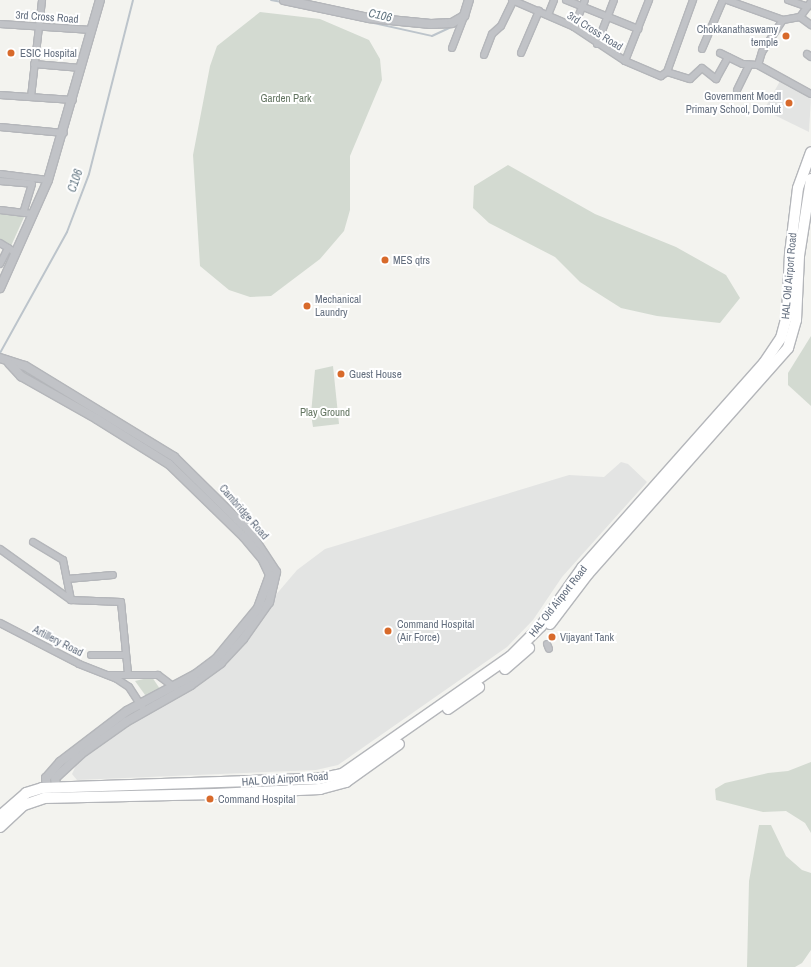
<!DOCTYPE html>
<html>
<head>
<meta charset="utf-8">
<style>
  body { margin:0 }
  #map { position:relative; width:811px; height:967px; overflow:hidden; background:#f3f3ef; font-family:"Archivo Narrow",sans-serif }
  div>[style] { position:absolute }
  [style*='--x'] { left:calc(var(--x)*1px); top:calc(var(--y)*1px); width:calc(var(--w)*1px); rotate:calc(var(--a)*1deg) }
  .built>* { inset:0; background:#e3e4e3 }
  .green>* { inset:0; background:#d3dad1 }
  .stream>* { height:2px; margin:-1px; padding:0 1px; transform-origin:1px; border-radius:1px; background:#bcc4cb }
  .roads { filter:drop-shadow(1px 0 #b4b6ba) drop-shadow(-1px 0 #b4b6ba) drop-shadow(0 1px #b4b6ba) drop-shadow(0 -1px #b4b6ba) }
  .minor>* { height:6px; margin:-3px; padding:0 3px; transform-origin:3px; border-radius:3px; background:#c1c3c7 }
  .tertiary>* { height:8px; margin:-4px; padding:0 4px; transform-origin:4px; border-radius:4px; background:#c1c3c7 }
  .primary>* { height:10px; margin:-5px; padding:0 5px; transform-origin:5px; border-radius:5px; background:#fff }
  .dots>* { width:11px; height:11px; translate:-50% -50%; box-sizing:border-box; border:2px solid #fff; border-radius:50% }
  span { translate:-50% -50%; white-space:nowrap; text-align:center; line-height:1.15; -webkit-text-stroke:4px #fff; paint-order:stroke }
  .street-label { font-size:11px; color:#646f7f }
  .poi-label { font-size:11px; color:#646f7f }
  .right { translate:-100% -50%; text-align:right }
  .left { translate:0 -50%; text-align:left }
  .park-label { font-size:11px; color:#647662 }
  .water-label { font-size:12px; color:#647783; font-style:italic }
</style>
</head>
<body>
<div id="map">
  <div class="built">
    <i style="clip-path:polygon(780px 81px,811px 97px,809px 132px,764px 110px)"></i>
    <i style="clip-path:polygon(621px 462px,628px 464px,647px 482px,562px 577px,533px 620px,507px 647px,338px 765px,316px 770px,77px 780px,72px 774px,78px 761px,128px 726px,208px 679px,223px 666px,246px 642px,274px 597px,297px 570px,325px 549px,569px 475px,604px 477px)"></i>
  </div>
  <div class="green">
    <i style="clip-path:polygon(260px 12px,320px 19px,369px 40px,380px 59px,382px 80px,350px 156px,350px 210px,344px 231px,320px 259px,271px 296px,250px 297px,229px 290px,200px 266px,193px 155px,210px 66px,217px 46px)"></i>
    <i style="clip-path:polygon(508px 165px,595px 214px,676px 247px,726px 275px,740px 298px,720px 323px,657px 316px,621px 308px,580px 282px,555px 257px,489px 223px,473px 208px,474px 186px)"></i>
    <i style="clip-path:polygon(0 213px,25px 215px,11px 246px,0 239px)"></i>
    <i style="clip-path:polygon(811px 336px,811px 406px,788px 385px,788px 373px)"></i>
    <i style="clip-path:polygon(333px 366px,339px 424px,313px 427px,311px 414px,315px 370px)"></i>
    <i style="clip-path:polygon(152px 677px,162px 692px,148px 699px,135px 681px)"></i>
    <i style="clip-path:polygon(811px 762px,811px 833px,805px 823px,786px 811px,763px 812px,716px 800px,715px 789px,725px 783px,768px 773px,788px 771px)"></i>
    <i style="clip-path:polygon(759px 825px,771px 825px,786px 856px,802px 870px,811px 873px,811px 950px,802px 963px,795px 967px,747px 967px,749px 881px)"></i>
  </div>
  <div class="stream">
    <i style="--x:271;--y:0;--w:11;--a:10"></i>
    <i style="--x:333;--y:14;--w:101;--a:12.5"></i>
    <i style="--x:432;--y:36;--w:23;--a:-25"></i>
    <i style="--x:0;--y:353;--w:138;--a:-61"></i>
    <i style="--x:67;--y:232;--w:62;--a:-69.2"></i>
    <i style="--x:89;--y:174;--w:179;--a:-75.8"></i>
  </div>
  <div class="roads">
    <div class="minor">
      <i style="--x:512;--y:0;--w:68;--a:23.5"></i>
      <i style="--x:574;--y:27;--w:61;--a:33.7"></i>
      <i style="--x:625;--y:61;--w:39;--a:23"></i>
      <i style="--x:661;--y:76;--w:7;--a:-34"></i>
      <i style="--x:566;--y:0;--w:78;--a:21.9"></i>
      <i style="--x:727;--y:0;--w:59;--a:19.7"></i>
      <i style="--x:783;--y:20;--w:17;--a:-10"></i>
      <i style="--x:800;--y:17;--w:19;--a:-54"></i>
      <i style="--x:788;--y:0;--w:21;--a:19"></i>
      <i style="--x:548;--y:15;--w:16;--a:-68"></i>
      <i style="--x:800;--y:17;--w:14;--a:36"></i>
      <i style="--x:0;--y:24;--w:92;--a:3.7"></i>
      <i style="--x:574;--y:27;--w:29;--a:-68"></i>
      <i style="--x:597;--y:44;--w:47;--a:-68.9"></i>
      <i style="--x:452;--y:48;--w:34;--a:-69"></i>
      <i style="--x:702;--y:49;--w:53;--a:-66.8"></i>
      <i style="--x:521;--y:53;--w:46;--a:-66.8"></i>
      <i style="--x:720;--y:53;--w:25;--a:26"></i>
      <i style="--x:743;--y:64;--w:15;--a:4"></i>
      <i style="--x:758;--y:65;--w:60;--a:28.7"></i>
      <i style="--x:807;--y:54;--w:5;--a:37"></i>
      <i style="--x:484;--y:55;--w:22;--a:-69"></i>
      <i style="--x:492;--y:34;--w:12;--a:-42"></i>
      <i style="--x:501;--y:26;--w:28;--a:-64"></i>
      <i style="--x:625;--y:61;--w:66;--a:-68.5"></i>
      <i style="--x:34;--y:64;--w:47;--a:4.9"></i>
      <i style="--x:758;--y:65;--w:14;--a:-73"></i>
      <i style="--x:762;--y:52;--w:38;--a:-57"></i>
      <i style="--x:667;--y:72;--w:24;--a:17"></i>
      <i style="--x:690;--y:79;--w:16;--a:-43"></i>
      <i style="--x:702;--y:68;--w:18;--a:38"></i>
      <i style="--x:716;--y:79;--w:25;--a:-61"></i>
      <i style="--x:667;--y:72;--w:77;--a:-70.1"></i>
      <i style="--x:737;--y:90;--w:28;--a:-64"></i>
      <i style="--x:0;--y:95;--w:73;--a:3.9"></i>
      <i style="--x:31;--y:97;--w:98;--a:-83.5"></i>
      <i style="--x:0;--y:127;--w:64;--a:5.4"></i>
      <i style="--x:0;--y:174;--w:48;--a:7.1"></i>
      <i style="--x:0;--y:181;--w:32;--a:5"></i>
      <i style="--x:32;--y:184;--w:30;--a:107"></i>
      <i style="--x:0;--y:210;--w:33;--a:7"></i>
      <i style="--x:0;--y:243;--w:19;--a:32"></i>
      <i style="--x:0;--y:264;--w:18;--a:-63"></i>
      <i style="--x:33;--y:542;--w:35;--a:31"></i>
      <i style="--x:63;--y:560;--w:41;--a:78.7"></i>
      <i style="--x:0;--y:549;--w:87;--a:35.7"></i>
      <i style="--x:71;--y:600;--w:50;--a:2.3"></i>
      <i style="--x:121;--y:602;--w:72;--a:84.4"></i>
      <i style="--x:67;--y:579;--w:46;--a:-5"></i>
      <i style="--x:0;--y:623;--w:89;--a:27.4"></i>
      <i style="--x:79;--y:664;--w:41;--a:21.5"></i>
      <i style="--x:117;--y:679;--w:14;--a:34"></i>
      <i style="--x:129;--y:687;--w:24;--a:57"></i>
      <i style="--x:547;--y:644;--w:5;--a:68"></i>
      <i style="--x:91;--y:655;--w:35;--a:0"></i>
      <i style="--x:109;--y:675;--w:49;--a:0"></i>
      <i style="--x:158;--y:675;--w:21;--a:37"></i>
    </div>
    <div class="tertiary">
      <i style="--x:284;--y:0;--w:87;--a:12"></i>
      <i style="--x:369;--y:18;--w:62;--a:5.5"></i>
      <i style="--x:431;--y:24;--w:21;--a:-3"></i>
      <i style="--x:452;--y:23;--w:14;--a:-30"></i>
      <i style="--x:464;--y:16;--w:17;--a:-73"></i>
      <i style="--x:0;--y:288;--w:118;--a:-66"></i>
      <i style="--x:48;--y:180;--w:187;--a:-73.9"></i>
      <i style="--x:0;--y:358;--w:26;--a:18"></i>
      <i style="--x:25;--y:366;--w:175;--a:31.4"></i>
      <i style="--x:174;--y:457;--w:105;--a:44.6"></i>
      <i style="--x:249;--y:531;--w:49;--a:56.6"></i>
      <i style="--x:276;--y:572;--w:31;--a:103"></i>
      <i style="--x:269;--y:602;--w:45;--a:125.1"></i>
      <i style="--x:243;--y:639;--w:33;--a:133"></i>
      <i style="--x:221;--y:663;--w:37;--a:144"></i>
      <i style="--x:191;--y:685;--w:75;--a:150.4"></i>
      <i style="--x:126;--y:722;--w:55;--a:144.6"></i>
      <i style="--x:81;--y:754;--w:35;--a:137"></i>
      <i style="--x:55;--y:778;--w:16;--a:83"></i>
      <i style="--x:9;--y:363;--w:18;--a:47"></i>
      <i style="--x:21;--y:376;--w:87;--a:29.5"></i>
      <i style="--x:97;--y:419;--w:85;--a:32"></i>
      <i style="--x:169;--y:464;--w:105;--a:44.2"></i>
      <i style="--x:244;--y:537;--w:30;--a:50"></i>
      <i style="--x:263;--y:560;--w:17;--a:65"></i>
      <i style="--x:270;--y:575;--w:35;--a:110"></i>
      <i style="--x:258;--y:608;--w:66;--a:129.5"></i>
      <i style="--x:216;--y:659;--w:25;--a:143"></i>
      <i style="--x:196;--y:674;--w:78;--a:151.8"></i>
      <i style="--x:127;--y:711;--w:84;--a:142.7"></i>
      <i style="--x:60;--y:762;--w:21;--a:131"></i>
      <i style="--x:46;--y:778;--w:15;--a:86"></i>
    </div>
    <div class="primary">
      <i style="--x:550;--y:624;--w:63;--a:-52.8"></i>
      <i style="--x:588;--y:574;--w:302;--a:-48.5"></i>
      <i style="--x:788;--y:348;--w:29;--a:-74"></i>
      <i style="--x:796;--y:320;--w:64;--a:-87.3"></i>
      <i style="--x:799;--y:256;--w:78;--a:-81.1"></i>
      <i style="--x:505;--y:669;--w:32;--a:-41"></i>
      <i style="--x:448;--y:709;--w:38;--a:-35"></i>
      <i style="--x:0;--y:816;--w:35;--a:-41"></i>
      <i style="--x:26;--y:793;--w:17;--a:-17"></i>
      <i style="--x:42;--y:788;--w:276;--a:-1.9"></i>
      <i style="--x:318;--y:779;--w:25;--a:-12"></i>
      <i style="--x:342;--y:774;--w:205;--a:-34.9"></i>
      <i style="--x:510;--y:657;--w:44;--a:-45"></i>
      <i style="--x:541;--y:626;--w:71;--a:-54.7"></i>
      <i style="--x:582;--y:568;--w:274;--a:-48.4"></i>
      <i style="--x:764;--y:363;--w:30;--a:-56"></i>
      <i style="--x:781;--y:338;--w:24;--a:-75"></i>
      <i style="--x:787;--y:315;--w:61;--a:-87.2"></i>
      <i style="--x:790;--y:254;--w:66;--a:-83.1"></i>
      <i style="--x:798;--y:188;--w:38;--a:-70"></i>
      <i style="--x:0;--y:827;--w:33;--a:-43"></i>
      <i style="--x:24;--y:805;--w:21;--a:-19"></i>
      <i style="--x:44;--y:798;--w:171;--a:-1.3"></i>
      <i style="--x:215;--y:794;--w:105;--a:-2.7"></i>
      <i style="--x:320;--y:789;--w:27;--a:-15"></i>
      <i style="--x:346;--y:782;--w:65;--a:-35.6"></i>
    </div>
  </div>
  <div class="dots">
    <i style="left:786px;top:36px;background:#d86a2b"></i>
    <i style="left:11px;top:53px;background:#d86a2b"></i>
    <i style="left:789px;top:103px;background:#d86a2b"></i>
    <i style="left:385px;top:260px;background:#d86a2b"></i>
    <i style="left:307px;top:306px;background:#d86a2b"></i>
    <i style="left:341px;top:374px;background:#d86a2b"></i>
    <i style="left:388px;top:631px;background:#d86a2b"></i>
    <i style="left:552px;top:637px;background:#d86a2b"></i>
    <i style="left:210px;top:799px;background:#d86a2b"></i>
  </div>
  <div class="street-label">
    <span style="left:47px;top:17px;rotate:4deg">3rd Cross Road</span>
    <span style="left:595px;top:31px;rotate:32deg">3rd Cross Road</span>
    <span style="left:789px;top:276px;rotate:-85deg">HAL Old Airport Road</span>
    <span style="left:244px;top:512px;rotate:49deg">Cambridge Road</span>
    <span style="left:558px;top:601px;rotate:-52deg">HAL Old Airport Road</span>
    <span style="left:58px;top:641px;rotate:27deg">Artillery Road</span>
    <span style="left:285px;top:779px;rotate:-4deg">HAL Old Airport Road</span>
  </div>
  <div class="poi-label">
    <span class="right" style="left:778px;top:36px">Chokkanathaswamy<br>temple</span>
    <span class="left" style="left:20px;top:53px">ESIC Hospital</span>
    <span class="right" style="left:781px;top:103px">Government Moedl<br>Primary School, Domlut</span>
    <span class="left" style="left:393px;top:260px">MES qtrs</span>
    <span class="left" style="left:315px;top:306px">Mechanical<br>Laundry</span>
    <span class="left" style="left:349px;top:374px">Guest House</span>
    <span class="left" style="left:397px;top:631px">Command Hospital<br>(Air Force)</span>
    <span class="left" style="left:560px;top:637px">Vijayant Tank</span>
    <span class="left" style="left:218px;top:799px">Command Hospital</span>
  </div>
  <div class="park-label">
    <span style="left:286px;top:98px">Garden Park</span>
    <span style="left:325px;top:412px">Play Ground</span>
  </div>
  <div class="water-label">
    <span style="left:380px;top:16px;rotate:13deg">C106</span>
    <span style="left:76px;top:181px;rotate:-71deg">C106</span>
  </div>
</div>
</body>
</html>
